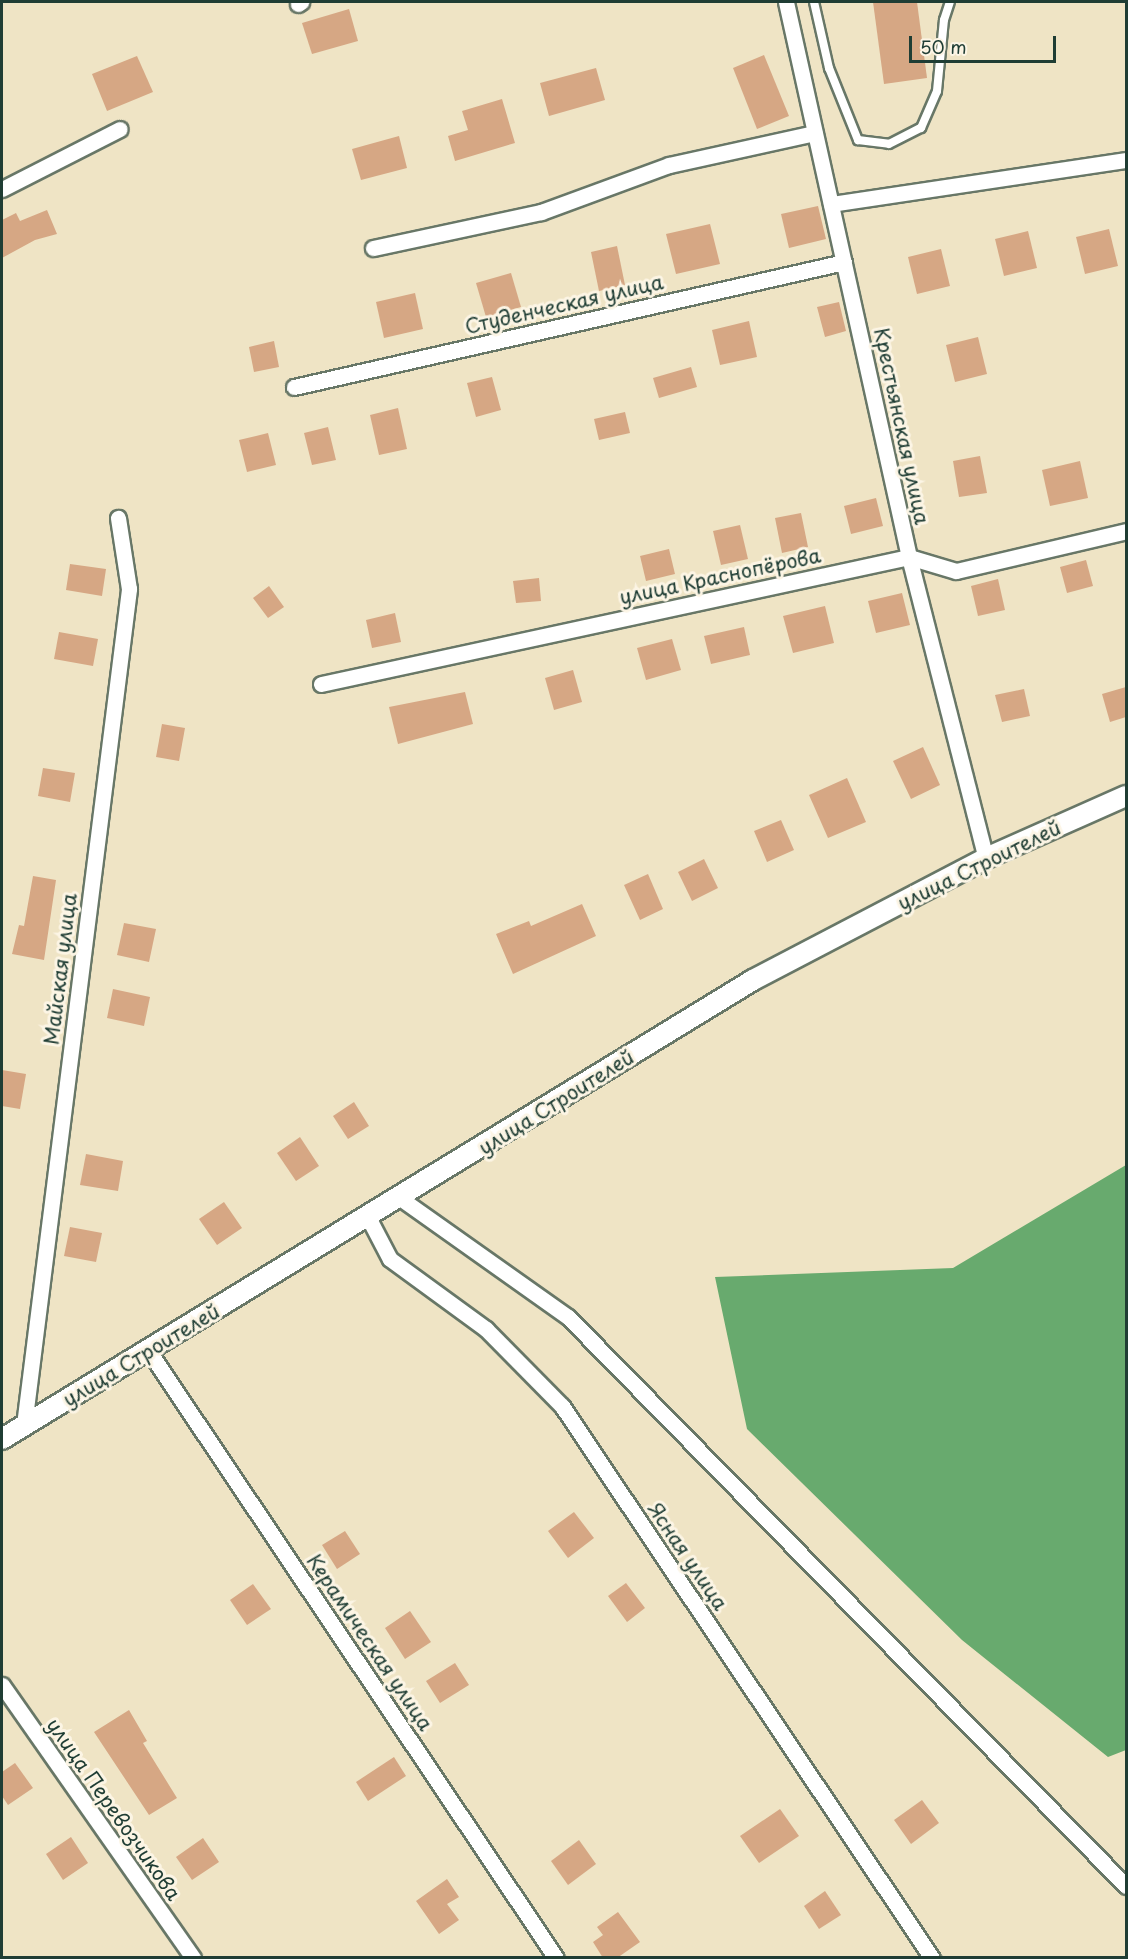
<!DOCTYPE html>
<html>
<head>
<meta charset="utf-8">
<style>
  body { margin:0 }
  #map { position:relative; width:1128px; height:1959px; overflow:hidden; background:#efe4c5; font-family:"Playpen Sans",sans-serif }
  div>[style] { position:absolute }
  [style*='--x'] { left:calc(var(--x)*1px); top:calc(var(--y)*1px); width:calc(var(--w)*1px); rotate:calc(var(--a)*1deg) }
  .forest>* { inset:0; background:#68aa6e }
  .building>* { inset:0; background:#d6a784 }
  .roads { filter:drop-shadow(2px 0 #687767) drop-shadow(-2px 0 #687767) drop-shadow(0 2px #687767) drop-shadow(0 -2px #687767) }
  .service>* { height:8px; margin:-4px; padding:0 4px; transform-origin:4px; border-radius:4px; background:#fff }
  .minor>* { height:15px; margin:-7.5px; padding:0 7.5px; transform-origin:7.5px; border-radius:7.5px; background:#fff }
  .tertiary>* { height:20px; margin:-10px; padding:0 10px; transform-origin:10px; border-radius:10px; background:#fff }
  span { translate:-50% -50%; white-space:nowrap; text-align:center; line-height:1.15; -webkit-text-stroke:6px #fcf5e5; paint-order:stroke }
  .street-label { font-size:20px; color:#1f3d34 }
  .frame { position:absolute; inset:0; border:3px solid #1f3d34; pointer-events:none }
  .scale { position:absolute; left:909px; top:36px; width:147px; height:27px; box-sizing:border-box; border:3px solid #1f3d34; border-top:0; padding-left:8px; font-size:18px; line-height:21px; white-space:nowrap; color:#1f3d34; -webkit-text-stroke:4px #fcf5e5; paint-order:stroke }
</style>
</head>
<body>
<div id="map">
  <div class="forest">
    <i style="clip-path:polygon(1126px 1165px,1126px 1750px,1108px 1757px,962px 1640px,747px 1429px,715px 1277px,953px 1268px)"></i>
  </div>
  <div class="building">
    <i style="clip-path:polygon(873px 2px,917px 2px,927px 78px,884px 84px)"></i>
    <i style="clip-path:polygon(349px 9px,358px 41px,312px 54px,302px 23px)"></i>
    <i style="clip-path:polygon(764px 55px,789px 116px,757px 129px,733px 68px)"></i>
    <i style="clip-path:polygon(137px 56px,153px 92px,107px 111px,92px 74px)"></i>
    <i style="clip-path:polygon(596px 68px,605px 100px,549px 116px,540px 83px)"></i>
    <i style="clip-path:polygon(502px 99px,515px 143px,455px 161px,448px 136px,468px 130px,462px 111px)"></i>
    <i style="clip-path:polygon(399px 136px,407px 168px,361px 180px,352px 149px)"></i>
    <i style="clip-path:polygon(818px 206px,826px 239px,789px 248px,781px 214px)"></i>
    <i style="clip-path:polygon(47px 210px,57px 234px,35px 240px,2px 258px,2px 220px,16px 213px,20px 221px)"></i>
    <i style="clip-path:polygon(710px 224px,720px 264px,676px 274px,666px 234px)"></i>
    <i style="clip-path:polygon(1109px 229px,1118px 266px,1085px 274px,1076px 237px)"></i>
    <i style="clip-path:polygon(1028px 231px,1037px 268px,1004px 276px,995px 239px)"></i>
    <i style="clip-path:polygon(617px 246px,625px 285px,599px 291px,591px 252px)"></i>
    <i style="clip-path:polygon(941px 249px,950px 286px,917px 294px,908px 257px)"></i>
    <i style="clip-path:polygon(511px 273px,521px 307px,486px 317px,476px 283px)"></i>
    <i style="clip-path:polygon(415px 293px,423px 329px,384px 338px,376px 302px)"></i>
    <i style="clip-path:polygon(839px 302px,846px 331px,825px 337px,817px 307px)"></i>
    <i style="clip-path:polygon(749px 321px,757px 357px,720px 365px,712px 330px)"></i>
    <i style="clip-path:polygon(978px 337px,987px 374px,955px 382px,946px 345px)"></i>
    <i style="clip-path:polygon(274px 341px,279px 367px,254px 372px,249px 347px)"></i>
    <i style="clip-path:polygon(691px 367px,697px 387px,659px 398px,653px 378px)"></i>
    <i style="clip-path:polygon(492px 377px,501px 410px,476px 417px,467px 383px)"></i>
    <i style="clip-path:polygon(398px 408px,407px 449px,379px 455px,370px 415px)"></i>
    <i style="clip-path:polygon(625px 412px,630px 433px,599px 440px,594px 419px)"></i>
    <i style="clip-path:polygon(328px 427px,336px 460px,312px 465px,304px 433px)"></i>
    <i style="clip-path:polygon(268px 433px,276px 465px,247px 472px,239px 440px)"></i>
    <i style="clip-path:polygon(980px 456px,987px 493px,959px 497px,953px 461px)"></i>
    <i style="clip-path:polygon(1080px 461px,1088px 498px,1050px 506px,1042px 470px)"></i>
    <i style="clip-path:polygon(876px 498px,883px 526px,851px 534px,844px 506px)"></i>
    <i style="clip-path:polygon(801px 513px,808px 547px,782px 553px,775px 518px)"></i>
    <i style="clip-path:polygon(740px 525px,748px 559px,721px 565px,713px 531px)"></i>
    <i style="clip-path:polygon(669px 549px,675px 574px,646px 581px,640px 556px)"></i>
    <i style="clip-path:polygon(1086px 560px,1093px 586px,1067px 593px,1060px 567px)"></i>
    <i style="clip-path:polygon(70px 564px,106px 569px,102px 596px,66px 590px)"></i>
    <i style="clip-path:polygon(539px 578px,541px 601px,516px 603px,513px 581px)"></i>
    <i style="clip-path:polygon(998px 579px,1005px 610px,978px 616px,971px 586px)"></i>
    <i style="clip-path:polygon(269px 586px,284px 607px,268px 618px,253px 598px)"></i>
    <i style="clip-path:polygon(902px 593px,910px 625px,876px 633px,868px 601px)"></i>
    <i style="clip-path:polygon(825px 606px,834px 643px,793px 653px,783px 616px)"></i>
    <i style="clip-path:polygon(395px 613px,401px 642px,372px 648px,366px 620px)"></i>
    <i style="clip-path:polygon(744px 627px,750px 655px,711px 664px,704px 636px)"></i>
    <i style="clip-path:polygon(59px 632px,98px 639px,93px 666px,54px 659px)"></i>
    <i style="clip-path:polygon(672px 639px,681px 670px,646px 680px,637px 648px)"></i>
    <i style="clip-path:polygon(573px 670px,582px 702px,554px 710px,545px 678px)"></i>
    <i style="clip-path:polygon(1126px 687px,1126px 717px,1110px 722px,1102px 694px)"></i>
    <i style="clip-path:polygon(1024px 689px,1030px 716px,1002px 722px,995px 695px)"></i>
    <i style="clip-path:polygon(465px 692px,473px 724px,398px 744px,389px 707px)"></i>
    <i style="clip-path:polygon(162px 724px,185px 728px,179px 761px,156px 757px)"></i>
    <i style="clip-path:polygon(923px 747px,940px 785px,911px 799px,893px 761px)"></i>
    <i style="clip-path:polygon(43px 768px,75px 773px,70px 802px,38px 796px)"></i>
    <i style="clip-path:polygon(847px 778px,866px 822px,828px 838px,809px 795px)"></i>
    <i style="clip-path:polygon(781px 820px,794px 850px,767px 862px,754px 831px)"></i>
    <i style="clip-path:polygon(704px 859px,718px 888px,692px 901px,678px 872px)"></i>
    <i style="clip-path:polygon(648px 874px,663px 909px,640px 920px,624px 885px)"></i>
    <i style="clip-path:polygon(33px 876px,56px 880px,44px 960px,12px 954px,19px 925px,24px 926px)"></i>
    <i style="clip-path:polygon(582px 904px,596px 936px,513px 974px,496px 934px,529px 921px,531px 926px)"></i>
    <i style="clip-path:polygon(124px 923px,156px 929px,149px 962px,117px 955px)"></i>
    <i style="clip-path:polygon(113px 989px,150px 997px,144px 1026px,107px 1018px)"></i>
    <i style="clip-path:polygon(2px 1070px,26px 1074px,20px 1109px,2px 1106px)"></i>
    <i style="clip-path:polygon(354px 1102px,369px 1126px,348px 1139px,333px 1116px)"></i>
    <i style="clip-path:polygon(300px 1137px,319px 1166px,296px 1181px,277px 1153px)"></i>
    <i style="clip-path:polygon(86px 1154px,123px 1161px,118px 1191px,80px 1185px)"></i>
    <i style="clip-path:polygon(224px 1202px,242px 1228px,217px 1245px,199px 1219px)"></i>
    <i style="clip-path:polygon(70px 1227px,102px 1233px,96px 1262px,64px 1256px)"></i>
    <i style="clip-path:polygon(574px 1512px,594px 1538px,568px 1558px,548px 1531px)"></i>
    <i style="clip-path:polygon(345px 1531px,360px 1554px,337px 1569px,322px 1545px)"></i>
    <i style="clip-path:polygon(626px 1583px,645px 1608px,627px 1622px,608px 1596px)"></i>
    <i style="clip-path:polygon(253px 1584px,271px 1609px,247px 1625px,230px 1600px)"></i>
    <i style="clip-path:polygon(410px 1611px,431px 1642px,405px 1659px,385px 1628px)"></i>
    <i style="clip-path:polygon(455px 1663px,469px 1685px,440px 1703px,426px 1681px)"></i>
    <i style="clip-path:polygon(129px 1710px,147px 1741px,143px 1743px,177px 1798px,149px 1815px,94px 1732px)"></i>
    <i style="clip-path:polygon(394px 1757px,406px 1776px,368px 1801px,356px 1782px)"></i>
    <i style="clip-path:polygon(15px 1763px,33px 1788px,8px 1805px,2px 1796px,2px 1772px)"></i>
    <i style="clip-path:polygon(922px 1800px,939px 1823px,911px 1844px,894px 1820px)"></i>
    <i style="clip-path:polygon(780px 1809px,799px 1836px,759px 1863px,740px 1836px)"></i>
    <i style="clip-path:polygon(71px 1837px,88px 1863px,63px 1880px,46px 1854px)"></i>
    <i style="clip-path:polygon(203px 1838px,219px 1862px,192px 1880px,176px 1857px)"></i>
    <i style="clip-path:polygon(579px 1840px,596px 1864px,568px 1885px,551px 1861px)"></i>
    <i style="clip-path:polygon(447px 1879px,459px 1897px,447px 1904px,459px 1920px,439px 1934px,416px 1901px)"></i>
    <i style="clip-path:polygon(825px 1891px,841px 1915px,819px 1929px,804px 1906px)"></i>
    <i style="clip-path:polygon(618px 1912px,640px 1942px,617px 1958px,603px 1958px,593px 1942px,603px 1935px,597px 1927px)"></i>
  </div>
  <div class="roads">
    <div class="service">
      <i style="--x:814;--y:2;--w:68;--a:77.2"></i>
      <i style="--x:829;--y:68;--w:78;--a:68.1"></i>
      <i style="--x:858;--y:140;--w:31;--a:7"></i>
      <i style="--x:889;--y:144;--w:36;--a:-27"></i>
      <i style="--x:921;--y:128;--w:40;--a:-66.6"></i>
      <i style="--x:937;--y:91;--w:71;--a:-84.4"></i>
      <i style="--x:944;--y:20;--w:19;--a:-72"></i>
    </div>
    <div class="minor">
      <i style="--x:786;--y:2;--w:568;--a:77.5"></i>
      <i style="--x:909;--y:557;--w:311;--a:75.7"></i>
      <i style="--x:298;--y:4;--w:4;--a:-34"></i>
      <i style="--x:2;--y:189;--w:132;--a:-27"></i>
      <i style="--x:831;--y:204;--w:298;--a:-8.5"></i>
      <i style="--x:373;--y:248;--w:172;--a:-12.1"></i>
      <i style="--x:541;--y:212;--w:136;--a:-20.2"></i>
      <i style="--x:669;--y:165;--w:149;--a:-12.4"></i>
      <i style="--x:294;--y:387;--w:564;--a:-12.8"></i>
      <i style="--x:321;--y:684;--w:602;--a:-12.19"></i>
      <i style="--x:909;--y:557;--w:49;--a:16.6"></i>
      <i style="--x:956;--y:571;--w:175;--a:-13.2"></i>
      <i style="--x:400;--y:1198;--w:206;--a:35.3"></i>
      <i style="--x:568;--y:1317;--w:797;--a:45.56"></i>
      <i style="--x:368;--y:1217;--w:47;--a:62.4"></i>
      <i style="--x:390;--y:1259;--w:119;--a:36.1"></i>
      <i style="--x:486;--y:1329;--w:108;--a:45.4"></i>
      <i style="--x:562;--y:1406;--w:665;--a:56.17"></i>
      <i style="--x:148;--y:1350;--w:732;--a:56.14"></i>
      <i style="--x:24;--y:1425;--w:843;--a:-82.84"></i>
      <i style="--x:129;--y:589;--w:72;--a:-98.8"></i>
      <i style="--x:2;--y:1685;--w:333;--a:55"></i>
    </div>
    <div class="tertiary">
      <i style="--x:2;--y:1439;--w:880;--a:-31.43"></i>
      <i style="--x:753;--y:980;--w:263;--a:-27.6"></i>
      <i style="--x:986;--y:858;--w:153;--a:-23.9"></i>
    </div>
  </div>
  <div class="street-label">
    <span style="left:564px;top:304px;rotate:-13deg">Студенческая улица</span>
    <span style="left:902px;top:426px;rotate:78deg">Крестьянская улица</span>
    <span style="left:720px;top:576px;rotate:-12deg">улица Краснопёрова</span>
    <span style="left:979px;top:865px;rotate:-26deg">улица Строителей</span>
    <span style="left:60px;top:969px;rotate:-83deg">Майская улица</span>
    <span style="left:556px;top:1102px;rotate:-32deg">улица Строителей</span>
    <span style="left:141px;top:1355px;rotate:-31deg">улица Строителей</span>
    <span style="left:688px;top:1556px;rotate:56deg">Ясная улица</span>
    <span style="left:370px;top:1642px;rotate:56deg">Керамическая улица</span>
    <span style="left:114px;top:1809px;rotate:55deg">улица Перевозчикова</span>
  </div>
  <div class="frame"></div>
  <div class="scale">50 m</div>
</div>
</body>
</html>
